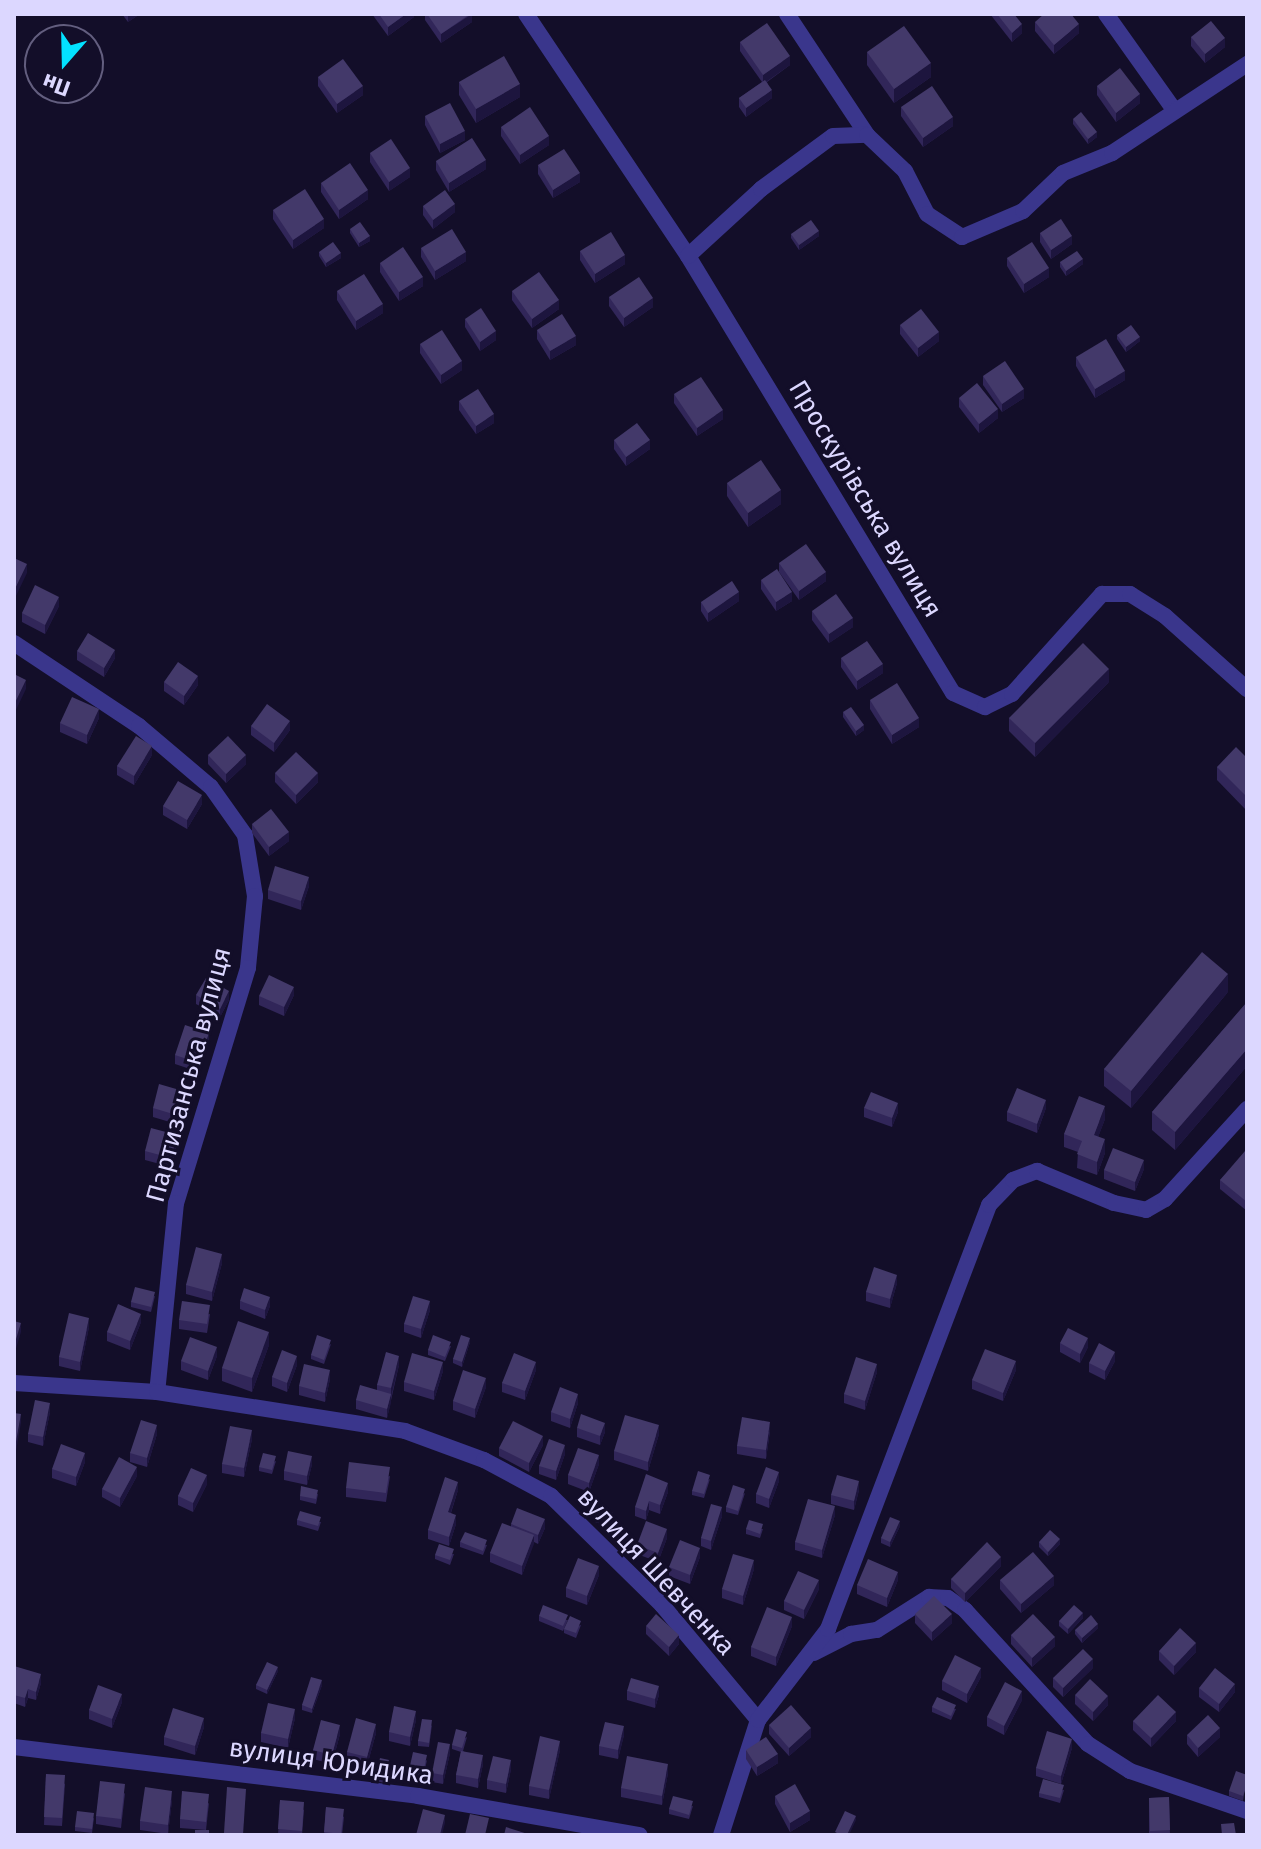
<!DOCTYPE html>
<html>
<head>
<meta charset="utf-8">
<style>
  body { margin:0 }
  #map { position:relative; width:1261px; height:1849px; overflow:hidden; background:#130e29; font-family:"Fira Sans",sans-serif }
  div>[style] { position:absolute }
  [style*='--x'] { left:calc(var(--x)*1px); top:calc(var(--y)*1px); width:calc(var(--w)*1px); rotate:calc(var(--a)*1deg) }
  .minor>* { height:16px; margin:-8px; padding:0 8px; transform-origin:8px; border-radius:8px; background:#3a368c }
  .wall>* { inset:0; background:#312659 }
  .shaded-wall>* { inset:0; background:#1d153e }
  .building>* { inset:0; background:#43396a }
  span { translate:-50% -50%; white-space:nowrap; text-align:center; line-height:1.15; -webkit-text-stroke:6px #130e29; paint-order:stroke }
  .street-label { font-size:26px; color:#dcd7ff }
  .frame { position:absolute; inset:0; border:16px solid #dcd7ff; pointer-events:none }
  .north { position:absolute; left:24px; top:24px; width:80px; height:80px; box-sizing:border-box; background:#130e29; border:2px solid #635e7f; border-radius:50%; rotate:200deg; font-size:22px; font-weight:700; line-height:32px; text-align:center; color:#dcd7ff }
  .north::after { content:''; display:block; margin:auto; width:28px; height:36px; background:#03e2ff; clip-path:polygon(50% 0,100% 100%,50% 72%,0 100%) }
</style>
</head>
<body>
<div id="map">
  <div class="minor">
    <i style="--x:526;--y:14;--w:291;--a:56.2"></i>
    <i style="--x:688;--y:256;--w:511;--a:58.77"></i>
    <i style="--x:953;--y:693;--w:35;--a:24"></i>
    <i style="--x:985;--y:707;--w:30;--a:-26"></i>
    <i style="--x:1012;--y:694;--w:135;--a:-48"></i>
    <i style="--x:1102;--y:594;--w:28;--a:0"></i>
    <i style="--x:1130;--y:594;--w:41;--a:32.2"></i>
    <i style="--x:1165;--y:616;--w:110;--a:41.7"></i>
    <i style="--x:787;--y:14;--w:145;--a:56.5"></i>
    <i style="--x:1106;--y:14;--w:119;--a:54.6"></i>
    <i style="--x:688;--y:256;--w:99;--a:-42.5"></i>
    <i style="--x:761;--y:189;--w:89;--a:-36.4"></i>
    <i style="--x:833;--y:136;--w:34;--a:-2"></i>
    <i style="--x:867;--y:135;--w:52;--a:43.5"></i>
    <i style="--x:905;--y:171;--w:48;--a:62.9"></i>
    <i style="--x:927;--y:214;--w:42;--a:33.3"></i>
    <i style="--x:962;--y:237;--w:66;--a:-23.1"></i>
    <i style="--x:1023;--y:211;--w:55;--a:-43.5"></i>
    <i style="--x:1063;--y:173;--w:53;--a:-22.2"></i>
    <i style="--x:1112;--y:153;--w:162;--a:-33.4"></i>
    <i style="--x:14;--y:643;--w:150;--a:33.6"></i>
    <i style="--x:139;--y:726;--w:94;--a:40.3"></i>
    <i style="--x:211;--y:787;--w:59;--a:54.7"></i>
    <i style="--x:245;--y:835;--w:62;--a:80.7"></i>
    <i style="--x:255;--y:896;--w:72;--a:95.6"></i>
    <i style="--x:248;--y:968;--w:246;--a:107"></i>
    <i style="--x:176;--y:1203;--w:190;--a:95.7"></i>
    <i style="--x:14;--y:1383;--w:143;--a:3.6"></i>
    <i style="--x:157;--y:1392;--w:251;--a:8.9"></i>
    <i style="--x:405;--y:1431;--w:84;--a:20.2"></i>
    <i style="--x:484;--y:1460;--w:76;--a:28.2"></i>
    <i style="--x:551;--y:1496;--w:156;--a:44.5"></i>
    <i style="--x:662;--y:1605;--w:150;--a:50.1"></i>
    <i style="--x:758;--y:1720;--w:121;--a:107.8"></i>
    <i style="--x:814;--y:1653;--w:42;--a:-27.2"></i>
    <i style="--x:851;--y:1634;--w:26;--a:-9"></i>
    <i style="--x:877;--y:1630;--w:62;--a:-32.4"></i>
    <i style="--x:929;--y:1597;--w:19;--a:3"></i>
    <i style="--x:948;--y:1598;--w:21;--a:35"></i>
    <i style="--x:965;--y:1610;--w:182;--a:47.5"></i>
    <i style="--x:1088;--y:1744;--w:50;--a:32.7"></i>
    <i style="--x:1130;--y:1771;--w:124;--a:18.9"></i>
    <i style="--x:758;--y:1720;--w:115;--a:-52.4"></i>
    <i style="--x:828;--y:1629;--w:454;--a:-69.2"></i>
    <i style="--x:989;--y:1205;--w:35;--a:-46"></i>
    <i style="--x:1013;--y:1180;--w:26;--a:-21"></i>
    <i style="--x:1037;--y:1171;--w:83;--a:22.6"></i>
    <i style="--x:1114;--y:1203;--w:33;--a:12"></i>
    <i style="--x:1146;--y:1210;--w:22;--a:-30"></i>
    <i style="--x:1165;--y:1199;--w:122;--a:-47.7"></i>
    <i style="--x:14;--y:1747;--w:407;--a:6.9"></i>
    <i style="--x:418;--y:1796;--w:225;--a:10"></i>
  </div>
  <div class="wall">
    <i style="clip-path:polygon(122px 14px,140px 14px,128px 22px)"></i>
    <i style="clip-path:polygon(372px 14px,414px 14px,414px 17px,388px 36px)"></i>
    <i style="clip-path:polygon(425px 14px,472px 14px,472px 22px,441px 43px,425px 20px)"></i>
    <i style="clip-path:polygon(990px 14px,1014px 14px,1022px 33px,1012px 42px)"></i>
    <i style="clip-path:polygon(1035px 22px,1079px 33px,1054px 54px,1035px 31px)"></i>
    <i style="clip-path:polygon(1191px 37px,1225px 47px,1205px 63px,1191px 46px)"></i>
    <i style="clip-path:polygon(740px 42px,790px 65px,767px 82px,772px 98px,746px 117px,739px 107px,739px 98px,762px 82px,740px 51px)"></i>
    <i style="clip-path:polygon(867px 52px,931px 77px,894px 103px,867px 65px)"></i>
    <i style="clip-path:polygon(318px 77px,363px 95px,337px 113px,318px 86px)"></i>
    <i style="clip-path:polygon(459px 82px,520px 97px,476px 123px,459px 95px)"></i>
    <i style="clip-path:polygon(1097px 86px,1140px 103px,1116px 122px,1097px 95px)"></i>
    <i style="clip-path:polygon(901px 107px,953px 126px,923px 147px,901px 116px)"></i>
    <i style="clip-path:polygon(425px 116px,465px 140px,440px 153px,425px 125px)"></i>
    <i style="clip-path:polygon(1073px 119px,1097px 137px,1088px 144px,1073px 124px)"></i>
    <i style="clip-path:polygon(501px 127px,549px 145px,520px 164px,501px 136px)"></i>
    <i style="clip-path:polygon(370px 153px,410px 177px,389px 191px,370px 162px)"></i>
    <i style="clip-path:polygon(436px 161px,486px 169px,449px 192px,436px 170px)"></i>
    <i style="clip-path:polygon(538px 165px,580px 182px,553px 198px,538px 174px)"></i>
    <i style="clip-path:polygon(321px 183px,368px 199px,339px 219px,321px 192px)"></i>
    <i style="clip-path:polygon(423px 206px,455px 212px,433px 229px,423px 215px)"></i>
    <i style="clip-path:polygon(273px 210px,324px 228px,293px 249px,273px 219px)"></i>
    <i style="clip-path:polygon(350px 229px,370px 241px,359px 247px,350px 233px)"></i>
    <i style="clip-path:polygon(1040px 233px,1072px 244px,1051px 259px,1040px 242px)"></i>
    <i style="clip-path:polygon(791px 234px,819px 236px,799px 250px,791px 238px)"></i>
    <i style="clip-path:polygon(421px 248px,466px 261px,435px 280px,421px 257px)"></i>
    <i style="clip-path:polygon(580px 251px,625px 264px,595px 283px,580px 260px)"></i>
    <i style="clip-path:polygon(319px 252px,341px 258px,326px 267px,319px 256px)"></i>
    <i style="clip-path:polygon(1007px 258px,1049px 277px,1024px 293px,1007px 266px)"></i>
    <i style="clip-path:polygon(1060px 262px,1083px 264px,1066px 276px,1060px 267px)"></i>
    <i style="clip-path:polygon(380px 263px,423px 286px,399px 301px,380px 272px)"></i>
    <i style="clip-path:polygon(337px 291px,383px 313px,356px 330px,337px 300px)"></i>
    <i style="clip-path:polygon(512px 291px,559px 309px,532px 328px,512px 300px)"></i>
    <i style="clip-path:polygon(609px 297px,653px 307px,624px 327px,609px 306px)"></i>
    <i style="clip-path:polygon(465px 319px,496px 340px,480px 351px,465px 327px)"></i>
    <i style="clip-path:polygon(900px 325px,939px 341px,918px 357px,900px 334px)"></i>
    <i style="clip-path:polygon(537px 330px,576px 345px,550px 360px,537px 339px)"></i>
    <i style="clip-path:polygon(1117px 335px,1140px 341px,1126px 352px,1117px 339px)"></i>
    <i style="clip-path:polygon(420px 344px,462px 370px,441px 384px,420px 353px)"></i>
    <i style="clip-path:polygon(1076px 357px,1125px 380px,1095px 398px,1076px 366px)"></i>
    <i style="clip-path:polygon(983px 376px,1024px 398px,1002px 412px,983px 385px)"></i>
    <i style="clip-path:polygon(674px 394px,723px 419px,697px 436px,674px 403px)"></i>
    <i style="clip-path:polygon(959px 398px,998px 418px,979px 433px,959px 407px)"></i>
    <i style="clip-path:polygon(459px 401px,494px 423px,476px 434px,459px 410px)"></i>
    <i style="clip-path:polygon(614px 440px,650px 449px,626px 466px,614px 449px)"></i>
    <i style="clip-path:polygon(727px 483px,781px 504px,748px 527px,727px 496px)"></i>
    <i style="clip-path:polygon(779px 563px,826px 581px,799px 600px,779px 572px)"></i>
    <i style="clip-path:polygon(761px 580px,792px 601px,776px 611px,761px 589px)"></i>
    <i style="clip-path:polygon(739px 601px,708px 622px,701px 611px,701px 602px)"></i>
    <i style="clip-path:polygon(59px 606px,45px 634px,22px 622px,22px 613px)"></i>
    <i style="clip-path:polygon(812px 611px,853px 627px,829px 643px,812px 620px)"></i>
    <i style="clip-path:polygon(77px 651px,115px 658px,104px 677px,77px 660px)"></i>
    <i style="clip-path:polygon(841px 658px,883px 673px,857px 690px,841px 667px)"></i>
    <i style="clip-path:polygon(164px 682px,198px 685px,184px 705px,164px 691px)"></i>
    <i style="clip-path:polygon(1109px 682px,1035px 757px,1009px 731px,1009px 718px)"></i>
    <i style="clip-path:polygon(870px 700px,919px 727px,892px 744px,870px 709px)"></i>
    <i style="clip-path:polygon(843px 712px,864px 730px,856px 736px,843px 717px)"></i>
    <i style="clip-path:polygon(99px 718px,87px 744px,60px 732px,60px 723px)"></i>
    <i style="clip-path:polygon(251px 726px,290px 730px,274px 752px,251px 735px)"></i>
    <i style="clip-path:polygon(152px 755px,134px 785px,117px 775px,117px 766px)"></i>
    <i style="clip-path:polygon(208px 755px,246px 764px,226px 783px,208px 764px)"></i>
    <i style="clip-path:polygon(1247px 758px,1247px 811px,1217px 780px,1217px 767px)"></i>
    <i style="clip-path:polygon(275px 773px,318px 782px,296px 804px,275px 782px)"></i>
    <i style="clip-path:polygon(202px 804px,187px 829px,163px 815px,163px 806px)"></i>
    <i style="clip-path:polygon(252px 824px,289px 841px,269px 856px,252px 833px)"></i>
    <i style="clip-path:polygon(309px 886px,301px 910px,268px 899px,268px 890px)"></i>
    <i style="clip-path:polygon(1228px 992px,1131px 1108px,1104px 1086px,1104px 1069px)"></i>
    <i style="clip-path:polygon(196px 995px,229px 1000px,220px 1017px,196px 1004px)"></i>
    <i style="clip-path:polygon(294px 995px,284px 1016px,259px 1005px,259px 996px)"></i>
    <i style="clip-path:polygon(1247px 1002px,1247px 1066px,1175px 1150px,1152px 1130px,1152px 1112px)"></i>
    <i style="clip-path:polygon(209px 1042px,199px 1072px,175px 1064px,175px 1055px)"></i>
    <i style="clip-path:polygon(190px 1101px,183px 1126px,153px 1117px,153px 1108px)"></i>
    <i style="clip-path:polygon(864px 1108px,898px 1112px,892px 1127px,864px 1117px)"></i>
    <i style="clip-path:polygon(1046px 1108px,1037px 1133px,1007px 1121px,1007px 1112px)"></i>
    <i style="clip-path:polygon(1105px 1119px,1098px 1137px,1105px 1153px,1097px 1175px,1077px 1168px,1078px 1152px,1064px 1147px,1064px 1134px)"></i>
    <i style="clip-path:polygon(177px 1144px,171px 1167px,145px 1160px,145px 1151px)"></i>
    <i style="clip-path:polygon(1247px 1153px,1247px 1211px,1220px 1189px,1220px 1180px)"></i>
    <i style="clip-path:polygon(1144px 1169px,1135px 1191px,1104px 1179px,1104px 1170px)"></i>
    <i style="clip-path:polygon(222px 1263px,212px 1301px,186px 1294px,186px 1285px)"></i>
    <i style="clip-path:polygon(897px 1283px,890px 1308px,866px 1301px,866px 1292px)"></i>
    <i style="clip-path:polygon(155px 1296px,151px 1312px,131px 1307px,131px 1302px)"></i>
    <i style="clip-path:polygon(240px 1301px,270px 1306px,265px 1319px,240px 1309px)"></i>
    <i style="clip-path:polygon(430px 1310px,421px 1338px,404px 1332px,404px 1324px)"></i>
    <i style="clip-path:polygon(210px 1314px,207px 1333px,179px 1329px,179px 1320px)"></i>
    <i style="clip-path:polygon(141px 1322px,130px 1350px,107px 1341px,107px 1332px)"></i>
    <i style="clip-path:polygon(89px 1327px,80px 1371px,59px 1366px,59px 1357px)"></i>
    <i style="clip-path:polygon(470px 1342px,462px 1367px,453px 1363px,453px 1359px)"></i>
    <i style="clip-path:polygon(1060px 1343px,1088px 1347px,1080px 1363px,1060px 1352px)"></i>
    <i style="clip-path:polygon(331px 1344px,324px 1364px,311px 1359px,311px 1355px)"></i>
    <i style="clip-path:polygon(269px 1345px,252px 1392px,222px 1381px,222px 1368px)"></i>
    <i style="clip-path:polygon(451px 1346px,445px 1361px,428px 1355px,428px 1350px)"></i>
    <i style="clip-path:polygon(217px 1356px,208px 1380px,181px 1370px,181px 1361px)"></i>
    <i style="clip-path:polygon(1115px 1361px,1105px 1380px,1089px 1372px,1089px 1363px)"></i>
    <i style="clip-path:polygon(297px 1365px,287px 1392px,272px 1386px,272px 1377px)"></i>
    <i style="clip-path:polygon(399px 1365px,387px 1418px,356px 1409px,356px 1400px,377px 1390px,377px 1385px)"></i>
    <i style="clip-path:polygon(536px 1370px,525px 1400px,502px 1392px,502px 1383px)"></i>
    <i style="clip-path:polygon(1016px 1370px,1003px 1401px,972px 1389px,972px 1380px)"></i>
    <i style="clip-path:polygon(443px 1371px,434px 1400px,404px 1391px,404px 1382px)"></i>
    <i style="clip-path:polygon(877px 1372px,865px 1410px,844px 1403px,844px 1394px)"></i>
    <i style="clip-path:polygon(330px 1379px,325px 1402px,299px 1395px,299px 1386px)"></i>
    <i style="clip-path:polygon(486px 1387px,475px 1418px,453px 1410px,453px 1401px)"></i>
    <i style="clip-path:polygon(578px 1403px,570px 1428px,551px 1421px,551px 1412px)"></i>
    <i style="clip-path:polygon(50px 1412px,43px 1446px,28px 1442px,28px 1434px)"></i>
    <i style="clip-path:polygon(577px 1428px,605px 1432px,600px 1445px,577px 1437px)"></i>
    <i style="clip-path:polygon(770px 1431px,766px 1459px,737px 1454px,737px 1446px)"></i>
    <i style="clip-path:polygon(157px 1434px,147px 1467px,130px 1462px,130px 1453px)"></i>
    <i style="clip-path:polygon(659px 1434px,648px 1471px,614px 1460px,614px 1451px)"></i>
    <i style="clip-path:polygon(252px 1439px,244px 1477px,222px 1473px,222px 1464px)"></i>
    <i style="clip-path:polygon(543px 1445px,529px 1472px,499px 1456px,499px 1448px)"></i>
    <i style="clip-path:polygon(565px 1454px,556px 1480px,539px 1474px,539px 1466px)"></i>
    <i style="clip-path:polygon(276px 1461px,272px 1474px,259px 1471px,259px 1467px)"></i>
    <i style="clip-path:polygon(85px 1462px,76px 1486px,52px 1478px,52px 1469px)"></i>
    <i style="clip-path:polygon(312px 1464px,307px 1485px,284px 1480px,284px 1471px)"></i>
    <i style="clip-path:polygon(599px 1464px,589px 1492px,568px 1484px,568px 1475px)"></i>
    <i style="clip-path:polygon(137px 1476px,120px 1507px,102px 1497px,102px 1489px)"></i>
    <i style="clip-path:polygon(390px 1476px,386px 1502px,346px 1497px,346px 1488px)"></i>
    <i style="clip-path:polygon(710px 1479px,704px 1498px,692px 1495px,692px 1491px)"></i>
    <i style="clip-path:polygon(779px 1481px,769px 1508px,756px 1503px,756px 1494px)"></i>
    <i style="clip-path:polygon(207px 1484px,193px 1512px,178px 1505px,178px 1496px)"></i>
    <i style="clip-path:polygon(458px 1490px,451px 1513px,456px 1524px,449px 1546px,428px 1539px,428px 1530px)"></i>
    <i style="clip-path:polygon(859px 1490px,854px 1510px,831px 1504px,831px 1495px)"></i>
    <i style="clip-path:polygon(668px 1492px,660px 1514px,649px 1510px,646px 1520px,635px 1516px,635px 1507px)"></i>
    <i style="clip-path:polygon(745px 1493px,738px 1515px,726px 1512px,726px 1507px)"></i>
    <i style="clip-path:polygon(318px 1494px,316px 1504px,300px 1500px,300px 1496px)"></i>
    <i style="clip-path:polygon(835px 1515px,822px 1558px,795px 1550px,795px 1542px)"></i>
    <i style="clip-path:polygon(722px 1516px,711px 1550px,701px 1546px,701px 1538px)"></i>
    <i style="clip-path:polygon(595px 1517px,613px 1517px,609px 1527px,595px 1522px)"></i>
    <i style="clip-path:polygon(297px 1520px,321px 1522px,318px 1531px,297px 1525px)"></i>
    <i style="clip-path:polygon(511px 1524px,545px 1528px,538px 1544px,534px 1542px,522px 1575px,490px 1562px,490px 1553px,511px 1527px)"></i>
    <i style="clip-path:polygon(900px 1526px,890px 1547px,881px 1543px,881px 1538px)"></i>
    <i style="clip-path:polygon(746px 1529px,763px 1529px,760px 1538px,746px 1534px)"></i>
    <i style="clip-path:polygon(667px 1538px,658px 1562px,637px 1554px,637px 1545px)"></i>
    <i style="clip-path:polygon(460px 1542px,487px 1545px,483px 1555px,460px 1547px)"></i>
    <i style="clip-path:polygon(1039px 1542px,1060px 1544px,1048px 1556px,1039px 1547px)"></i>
    <i style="clip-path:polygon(454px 1554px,450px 1565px,435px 1559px,435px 1555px)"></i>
    <i style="clip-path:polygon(700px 1557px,690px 1584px,669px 1576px,669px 1567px)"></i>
    <i style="clip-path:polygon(1001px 1566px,965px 1602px,951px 1588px,951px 1579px)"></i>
    <i style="clip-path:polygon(754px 1569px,743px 1605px,722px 1598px,722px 1589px)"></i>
    <i style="clip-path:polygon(599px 1575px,587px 1605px,566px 1597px,566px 1588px)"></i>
    <i style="clip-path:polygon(898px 1580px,887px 1607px,857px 1594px,857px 1585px)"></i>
    <i style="clip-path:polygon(1000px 1580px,1054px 1585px,1021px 1613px,1000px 1589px)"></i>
    <i style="clip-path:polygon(819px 1589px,804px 1619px,784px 1610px,784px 1601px)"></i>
    <i style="clip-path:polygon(915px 1614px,952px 1623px,932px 1641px,915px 1623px)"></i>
    <i style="clip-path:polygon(539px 1616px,568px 1620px,563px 1631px,539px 1621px)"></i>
    <i style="clip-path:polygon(1083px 1618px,1068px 1634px,1059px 1626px,1059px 1621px)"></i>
    <i style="clip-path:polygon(581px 1625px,576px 1638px,564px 1633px,564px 1629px)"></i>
    <i style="clip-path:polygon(646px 1626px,679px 1644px,669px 1656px,646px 1634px)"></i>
    <i style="clip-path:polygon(792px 1626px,776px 1666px,751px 1656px,751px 1647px)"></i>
    <i style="clip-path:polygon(1098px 1628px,1082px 1643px,1075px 1634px,1075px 1630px)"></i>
    <i style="clip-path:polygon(1011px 1635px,1055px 1646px,1032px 1667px,1011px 1644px)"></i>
    <i style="clip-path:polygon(1159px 1651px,1196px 1652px,1174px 1675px,1159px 1660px)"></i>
    <i style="clip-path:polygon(14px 1666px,41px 1683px,36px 1700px,28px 1698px,25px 1707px,14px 1703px)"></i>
    <i style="clip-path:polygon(1093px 1668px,1063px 1697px,1053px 1687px,1053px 1678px)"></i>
    <i style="clip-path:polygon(278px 1671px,267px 1694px,256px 1689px,256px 1685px)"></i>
    <i style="clip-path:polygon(981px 1677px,967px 1703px,942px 1690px,942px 1681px)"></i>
    <i style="clip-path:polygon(322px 1685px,312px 1713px,302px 1710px,302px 1705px)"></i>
    <i style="clip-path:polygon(1199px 1688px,1235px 1692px,1219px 1712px,1199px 1697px)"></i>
    <i style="clip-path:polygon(627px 1691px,659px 1695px,655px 1708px,627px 1700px)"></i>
    <i style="clip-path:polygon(1075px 1695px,1108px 1705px,1093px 1721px,1075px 1704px)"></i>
    <i style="clip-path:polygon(1022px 1700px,1004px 1735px,987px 1726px,987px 1717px)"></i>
    <i style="clip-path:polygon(122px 1702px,112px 1728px,89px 1719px,89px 1710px)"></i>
    <i style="clip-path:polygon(932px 1707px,956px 1709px,951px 1720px,932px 1712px)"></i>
    <i style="clip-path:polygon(295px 1718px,288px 1748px,261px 1742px,261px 1733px)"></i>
    <i style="clip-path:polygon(416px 1720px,410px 1746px,389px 1741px,389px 1732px)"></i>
    <i style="clip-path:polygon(1133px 1721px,1176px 1721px,1151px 1747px,1133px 1730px)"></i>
    <i style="clip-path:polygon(432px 1725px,429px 1747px,418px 1746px,418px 1741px)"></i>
    <i style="clip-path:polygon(769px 1725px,811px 1737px,789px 1756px,769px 1734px)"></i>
    <i style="clip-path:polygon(204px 1727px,195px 1755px,164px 1745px,164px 1737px)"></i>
    <i style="clip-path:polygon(376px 1733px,367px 1766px,347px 1761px,347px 1752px)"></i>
    <i style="clip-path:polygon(340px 1734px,332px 1764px,313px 1759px,313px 1750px)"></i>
    <i style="clip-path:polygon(624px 1735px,618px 1759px,599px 1755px,599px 1746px)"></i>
    <i style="clip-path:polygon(1187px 1735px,1220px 1737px,1198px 1757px,1187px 1744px)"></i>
    <i style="clip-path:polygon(467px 1737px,463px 1751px,483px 1764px,478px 1788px,456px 1783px,456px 1775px,461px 1752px,452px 1749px,452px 1745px)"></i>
    <i style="clip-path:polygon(1072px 1748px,1061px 1784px,1036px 1776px,1036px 1768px)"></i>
    <i style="clip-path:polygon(560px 1750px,549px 1799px,529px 1795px,529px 1786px)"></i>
    <i style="clip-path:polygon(746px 1750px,778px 1763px,757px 1776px,746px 1759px)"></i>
    <i style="clip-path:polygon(450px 1753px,443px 1784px,432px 1782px,432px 1773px)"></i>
    <i style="clip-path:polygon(427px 1760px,422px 1783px,408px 1780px,408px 1775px)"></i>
    <i style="clip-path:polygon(389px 1764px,385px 1783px,376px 1781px,376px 1776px)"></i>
    <i style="clip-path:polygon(511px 1769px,506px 1793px,487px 1789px,487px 1780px)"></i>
    <i style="clip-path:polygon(668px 1773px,662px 1805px,621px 1797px,621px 1788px)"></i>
    <i style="clip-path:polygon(46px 1774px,65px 1784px,62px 1826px,44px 1825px)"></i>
    <i style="clip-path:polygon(1247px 1775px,1243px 1801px,1229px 1796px,1229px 1791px)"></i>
    <i style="clip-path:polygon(1064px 1790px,1060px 1803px,1039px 1797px,1039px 1793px)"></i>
    <i style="clip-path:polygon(125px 1793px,121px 1828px,96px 1824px,96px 1816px)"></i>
    <i style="clip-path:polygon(775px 1796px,810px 1820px,790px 1832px,775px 1804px)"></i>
    <i style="clip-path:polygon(1169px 1797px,1170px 1835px,1149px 1835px,1149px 1798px)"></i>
    <i style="clip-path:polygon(172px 1800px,168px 1834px,140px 1830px,140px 1821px)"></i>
    <i style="clip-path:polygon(280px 1800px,304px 1810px,302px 1835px,278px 1835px)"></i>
    <i style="clip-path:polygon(209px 1803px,206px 1830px,180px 1828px,180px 1819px)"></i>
    <i style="clip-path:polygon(693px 1806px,689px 1819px,669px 1814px,669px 1809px)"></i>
    <i style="clip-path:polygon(326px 1807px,344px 1817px,342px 1835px,324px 1835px)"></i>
    <i style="clip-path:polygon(94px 1818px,92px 1833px,75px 1831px,75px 1827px)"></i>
  </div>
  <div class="shaded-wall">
    <i style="clip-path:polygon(128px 14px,140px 14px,128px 22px)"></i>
    <i style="clip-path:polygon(406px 14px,414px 14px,414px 17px,388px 36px,388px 27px)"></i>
    <i style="clip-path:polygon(472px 14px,472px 22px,441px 43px,441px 34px)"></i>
    <i style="clip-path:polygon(1022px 24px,1022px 33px,1012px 42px,1012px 33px)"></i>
    <i style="clip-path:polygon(1079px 24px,1079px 33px,1054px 54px,1054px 45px)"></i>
    <i style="clip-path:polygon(1225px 38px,1225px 47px,1205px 63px,1205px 54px)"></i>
    <i style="clip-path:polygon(790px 56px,790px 65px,763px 84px,763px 75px)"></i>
    <i style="clip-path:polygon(931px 63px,931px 77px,894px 103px,894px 89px)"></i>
    <i style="clip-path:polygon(520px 84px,520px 97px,476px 123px,476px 109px)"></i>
    <i style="clip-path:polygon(363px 86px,363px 95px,337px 113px,337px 104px)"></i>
    <i style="clip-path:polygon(772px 90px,772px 98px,746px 117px,746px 108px)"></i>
    <i style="clip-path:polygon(1140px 94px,1140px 103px,1116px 122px,1116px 113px)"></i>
    <i style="clip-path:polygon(953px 117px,953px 126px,923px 147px,923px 138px)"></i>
    <i style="clip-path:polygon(465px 131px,465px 140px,440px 153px,440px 144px)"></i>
    <i style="clip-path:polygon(1097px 132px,1097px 137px,1088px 144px,1088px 139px)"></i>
    <i style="clip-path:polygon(549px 136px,549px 145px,520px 164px,520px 155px)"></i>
    <i style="clip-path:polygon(486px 160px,486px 169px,449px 192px,449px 183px)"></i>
    <i style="clip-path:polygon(410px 168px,410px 177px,389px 191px,389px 182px)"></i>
    <i style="clip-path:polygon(580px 173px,580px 182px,553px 198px,553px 190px)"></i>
    <i style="clip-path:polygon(368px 190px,368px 199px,339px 219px,339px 210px)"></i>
    <i style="clip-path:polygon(455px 204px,455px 212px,433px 229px,433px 220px)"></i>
    <i style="clip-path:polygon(324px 219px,324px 228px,293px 249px,293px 240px)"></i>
    <i style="clip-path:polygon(819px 231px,819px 236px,799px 250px,799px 245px)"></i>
    <i style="clip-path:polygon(370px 236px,370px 241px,359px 247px,359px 243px)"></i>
    <i style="clip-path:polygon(1072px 236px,1072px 244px,1051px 259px,1051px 250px)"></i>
    <i style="clip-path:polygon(466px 252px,466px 261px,435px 280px,435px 271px)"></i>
    <i style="clip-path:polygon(341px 253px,341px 258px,326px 267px,326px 263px)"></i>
    <i style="clip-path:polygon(625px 255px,625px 264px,595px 283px,595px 274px)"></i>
    <i style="clip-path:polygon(1083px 259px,1083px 264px,1066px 276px,1066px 271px)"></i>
    <i style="clip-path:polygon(1049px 268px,1049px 277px,1024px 293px,1024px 284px)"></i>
    <i style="clip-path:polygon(423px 277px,423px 286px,399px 301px,399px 292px)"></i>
    <i style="clip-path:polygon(653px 298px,653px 307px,624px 327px,624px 318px)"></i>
    <i style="clip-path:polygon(559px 300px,559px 309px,532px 328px,532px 319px)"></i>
    <i style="clip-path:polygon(383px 304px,383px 313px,356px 330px,356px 321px)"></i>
    <i style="clip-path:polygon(496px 331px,496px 340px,480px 351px,480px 342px)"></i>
    <i style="clip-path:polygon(939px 332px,939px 341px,918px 357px,918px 348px)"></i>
    <i style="clip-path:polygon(576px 336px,576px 345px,550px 360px,550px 351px)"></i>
    <i style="clip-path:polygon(1140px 337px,1140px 341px,1126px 352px,1126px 347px)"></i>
    <i style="clip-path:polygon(462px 361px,462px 370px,441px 384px,441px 375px)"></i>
    <i style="clip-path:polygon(1125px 371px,1125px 380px,1095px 398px,1095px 389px)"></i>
    <i style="clip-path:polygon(1024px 389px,1024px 398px,1002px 412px,1002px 404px)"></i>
    <i style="clip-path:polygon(998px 409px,998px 418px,979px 433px,979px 424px)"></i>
    <i style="clip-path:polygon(723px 410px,723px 419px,697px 436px,697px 428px)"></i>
    <i style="clip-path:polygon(494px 414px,494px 423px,476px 434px,476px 426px)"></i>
    <i style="clip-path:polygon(650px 440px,650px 449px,626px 466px,626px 457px)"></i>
    <i style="clip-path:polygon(781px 490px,781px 504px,748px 527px,748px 513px)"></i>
    <i style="clip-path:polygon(27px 564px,27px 573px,15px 598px,15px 589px)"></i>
    <i style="clip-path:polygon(826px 572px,826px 581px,799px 600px,799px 591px)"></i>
    <i style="clip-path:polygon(739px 592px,739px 601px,708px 622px,708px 613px)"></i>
    <i style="clip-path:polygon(792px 592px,792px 601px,776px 611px,776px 602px)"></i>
    <i style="clip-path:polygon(59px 597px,59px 606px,45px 634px,45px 625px)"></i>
    <i style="clip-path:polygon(853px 618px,853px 627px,829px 643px,829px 634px)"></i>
    <i style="clip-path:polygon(115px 650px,115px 658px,104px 677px,104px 668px)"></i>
    <i style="clip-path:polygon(883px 664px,883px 673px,857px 690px,857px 681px)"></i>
    <i style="clip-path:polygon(1109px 669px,1109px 682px,1035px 757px,1035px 743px)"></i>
    <i style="clip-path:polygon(198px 676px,198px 685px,184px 705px,184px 696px)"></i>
    <i style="clip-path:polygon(26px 680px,26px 689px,14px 714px,14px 705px)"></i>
    <i style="clip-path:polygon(99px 709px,99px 718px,87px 744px,87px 735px)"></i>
    <i style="clip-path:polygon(919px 718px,919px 727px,892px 744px,892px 735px)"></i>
    <i style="clip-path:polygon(290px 721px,290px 730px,274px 752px,274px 743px)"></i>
    <i style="clip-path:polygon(864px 725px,864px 730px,856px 736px,856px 731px)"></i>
    <i style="clip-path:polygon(152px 746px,152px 755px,134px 785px,134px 776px)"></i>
    <i style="clip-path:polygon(246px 755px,246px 764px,226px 783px,226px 774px)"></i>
    <i style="clip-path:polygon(318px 773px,318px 782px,296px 804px,296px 795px)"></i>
    <i style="clip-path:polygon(202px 795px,202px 804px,187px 829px,187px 820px)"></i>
    <i style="clip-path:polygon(289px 832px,289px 841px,269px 856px,269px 847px)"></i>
    <i style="clip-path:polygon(309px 877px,309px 886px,301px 910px,301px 901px)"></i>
    <i style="clip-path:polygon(1228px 974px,1228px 992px,1131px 1108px,1131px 1091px)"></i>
    <i style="clip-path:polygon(294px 987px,294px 995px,284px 1016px,284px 1007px)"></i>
    <i style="clip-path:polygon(229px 991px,229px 1000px,220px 1017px,220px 1009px)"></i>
    <i style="clip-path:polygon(209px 1033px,209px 1042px,199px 1072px,199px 1063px)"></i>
    <i style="clip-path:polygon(1247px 1049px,1247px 1066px,1175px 1150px,1175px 1132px)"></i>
    <i style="clip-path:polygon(190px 1093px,190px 1101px,183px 1126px,183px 1117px)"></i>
    <i style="clip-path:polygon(1046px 1100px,1046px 1108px,1037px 1133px,1037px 1124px)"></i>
    <i style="clip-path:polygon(898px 1103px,898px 1112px,892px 1127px,892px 1118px)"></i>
    <i style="clip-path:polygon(1105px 1106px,1105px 1119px,1094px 1148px,1094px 1135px)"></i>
    <i style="clip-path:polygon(177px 1135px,177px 1144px,171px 1167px,171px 1158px)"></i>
    <i style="clip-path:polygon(1105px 1139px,1105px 1153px,1097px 1175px,1097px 1162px)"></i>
    <i style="clip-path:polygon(1144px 1160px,1144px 1169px,1135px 1191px,1135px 1182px)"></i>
    <i style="clip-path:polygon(222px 1254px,222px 1263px,212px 1301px,212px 1292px)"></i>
    <i style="clip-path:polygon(897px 1275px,897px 1283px,890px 1308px,890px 1299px)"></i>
    <i style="clip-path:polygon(270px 1297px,270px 1306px,265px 1319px,265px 1310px)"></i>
    <i style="clip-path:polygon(430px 1301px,430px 1310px,421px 1338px,421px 1329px)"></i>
    <i style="clip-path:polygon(141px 1314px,141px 1322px,130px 1350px,130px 1341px)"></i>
    <i style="clip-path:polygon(89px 1318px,89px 1327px,80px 1371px,80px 1362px)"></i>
    <i style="clip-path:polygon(21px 1323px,21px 1332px,14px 1355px,14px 1346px)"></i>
    <i style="clip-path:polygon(269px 1332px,269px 1345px,252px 1392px,252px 1378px)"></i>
    <i style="clip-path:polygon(470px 1338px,470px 1342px,462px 1367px,462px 1362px)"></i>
    <i style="clip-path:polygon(1088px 1338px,1088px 1347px,1080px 1363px,1080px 1354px)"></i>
    <i style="clip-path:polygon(217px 1347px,217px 1356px,208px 1380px,208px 1371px)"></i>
    <i style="clip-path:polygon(1115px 1352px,1115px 1361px,1105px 1380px,1105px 1371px)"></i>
    <i style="clip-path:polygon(297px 1356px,297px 1365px,287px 1392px,287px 1383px)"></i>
    <i style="clip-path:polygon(399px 1356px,399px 1365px,391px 1397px,391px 1388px)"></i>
    <i style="clip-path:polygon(1016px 1361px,1016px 1370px,1003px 1401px,1003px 1393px)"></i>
    <i style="clip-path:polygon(443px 1362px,443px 1371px,434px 1400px,434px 1391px)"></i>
    <i style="clip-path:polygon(536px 1362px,536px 1370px,525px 1400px,525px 1391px)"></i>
    <i style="clip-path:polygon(877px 1364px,877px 1372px,865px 1410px,865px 1401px)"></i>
    <i style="clip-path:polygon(330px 1370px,330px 1379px,325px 1402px,325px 1393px)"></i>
    <i style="clip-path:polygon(486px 1378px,486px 1387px,475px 1418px,475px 1409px)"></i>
    <i style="clip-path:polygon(391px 1394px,391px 1403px,387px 1418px,387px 1409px)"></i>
    <i style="clip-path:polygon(578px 1394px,578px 1403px,570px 1428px,570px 1419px)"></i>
    <i style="clip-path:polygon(50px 1403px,50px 1412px,43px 1446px,43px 1437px)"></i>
    <i style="clip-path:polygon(21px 1414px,21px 1423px,16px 1451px,16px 1442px)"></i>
    <i style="clip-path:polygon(770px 1422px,770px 1431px,766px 1459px,766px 1450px)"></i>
    <i style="clip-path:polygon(605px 1423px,605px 1432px,600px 1445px,600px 1436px)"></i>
    <i style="clip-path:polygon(157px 1425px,157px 1434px,147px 1467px,147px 1458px)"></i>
    <i style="clip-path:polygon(659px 1425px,659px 1434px,648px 1471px,648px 1462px)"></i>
    <i style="clip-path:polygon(252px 1430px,252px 1439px,244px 1477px,244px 1468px)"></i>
    <i style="clip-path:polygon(543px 1436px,543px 1445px,529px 1472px,529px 1463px)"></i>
    <i style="clip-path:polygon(565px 1445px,565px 1454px,556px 1480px,556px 1471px)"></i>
    <i style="clip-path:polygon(85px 1453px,85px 1462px,76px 1486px,76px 1477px)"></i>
    <i style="clip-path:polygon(599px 1455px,599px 1464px,589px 1492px,589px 1483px)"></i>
    <i style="clip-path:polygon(312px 1456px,312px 1464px,307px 1485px,307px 1476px)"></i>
    <i style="clip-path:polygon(137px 1467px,137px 1476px,120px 1507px,120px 1498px)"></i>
    <i style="clip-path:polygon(779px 1472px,779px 1481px,769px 1508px,769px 1499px)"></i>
    <i style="clip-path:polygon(207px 1475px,207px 1484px,193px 1512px,193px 1503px)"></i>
    <i style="clip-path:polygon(859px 1481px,859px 1490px,854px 1510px,854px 1501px)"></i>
    <i style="clip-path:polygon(458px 1482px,458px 1490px,448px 1521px,448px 1512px)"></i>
    <i style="clip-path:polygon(668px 1483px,668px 1492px,660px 1514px,660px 1505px)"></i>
    <i style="clip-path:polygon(649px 1501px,649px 1510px,646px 1520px,646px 1511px)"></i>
    <i style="clip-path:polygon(835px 1506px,835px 1515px,822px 1558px,822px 1550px)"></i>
    <i style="clip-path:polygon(722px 1507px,722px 1516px,711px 1550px,711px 1541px)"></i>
    <i style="clip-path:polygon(456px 1515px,456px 1524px,449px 1546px,449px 1537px)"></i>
    <i style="clip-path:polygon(545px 1519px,545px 1528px,538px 1544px,538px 1535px)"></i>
    <i style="clip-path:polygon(900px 1521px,900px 1526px,890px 1547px,890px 1542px)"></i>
    <i style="clip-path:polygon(667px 1529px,667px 1538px,658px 1562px,658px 1553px)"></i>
    <i style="clip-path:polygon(534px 1535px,534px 1544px,522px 1575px,522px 1566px)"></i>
    <i style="clip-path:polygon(1060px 1539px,1060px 1544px,1048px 1556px,1048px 1552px)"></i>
    <i style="clip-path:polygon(700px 1548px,700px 1557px,690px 1584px,690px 1575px)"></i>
    <i style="clip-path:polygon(1001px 1557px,1001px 1566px,965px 1602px,965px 1593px)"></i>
    <i style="clip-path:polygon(754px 1560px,754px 1569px,743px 1605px,743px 1596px)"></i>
    <i style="clip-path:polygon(599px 1566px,599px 1575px,587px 1605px,587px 1596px)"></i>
    <i style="clip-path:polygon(898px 1572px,898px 1580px,887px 1607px,887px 1598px)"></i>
    <i style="clip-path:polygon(1054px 1576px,1054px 1585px,1021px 1613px,1021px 1604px)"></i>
    <i style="clip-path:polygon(819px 1580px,819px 1589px,804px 1619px,804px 1610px)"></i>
    <i style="clip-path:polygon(1083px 1613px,1083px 1618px,1068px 1634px,1068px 1629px)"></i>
    <i style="clip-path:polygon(952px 1614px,952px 1623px,932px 1641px,932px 1632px)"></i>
    <i style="clip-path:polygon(792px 1617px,792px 1626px,776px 1666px,776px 1657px)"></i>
    <i style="clip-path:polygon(1098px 1624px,1098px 1628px,1082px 1643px,1082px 1638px)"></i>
    <i style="clip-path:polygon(679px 1635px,679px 1644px,669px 1656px,669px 1647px)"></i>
    <i style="clip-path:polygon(1055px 1637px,1055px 1646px,1032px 1667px,1032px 1658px)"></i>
    <i style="clip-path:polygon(1196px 1643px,1196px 1652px,1174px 1675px,1174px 1666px)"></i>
    <i style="clip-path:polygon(1093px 1659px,1093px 1668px,1063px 1697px,1063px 1688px)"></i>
    <i style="clip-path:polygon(278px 1667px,278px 1671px,267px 1694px,267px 1690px)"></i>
    <i style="clip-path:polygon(981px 1668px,981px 1677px,967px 1703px,967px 1694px)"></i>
    <i style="clip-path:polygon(41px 1674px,41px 1683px,36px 1700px,36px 1692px)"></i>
    <i style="clip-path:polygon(322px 1680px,322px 1685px,312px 1713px,312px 1709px)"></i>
    <i style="clip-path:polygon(1235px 1684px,1235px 1692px,1219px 1712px,1219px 1704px)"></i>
    <i style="clip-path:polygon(659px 1686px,659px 1695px,655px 1708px,655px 1699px)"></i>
    <i style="clip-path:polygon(28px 1689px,28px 1698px,25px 1707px,25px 1698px)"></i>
    <i style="clip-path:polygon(1022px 1691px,1022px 1700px,1004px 1735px,1004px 1726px)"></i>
    <i style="clip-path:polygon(122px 1694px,122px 1702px,112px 1728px,112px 1719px)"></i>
    <i style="clip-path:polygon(1108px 1696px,1108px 1705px,1093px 1721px,1093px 1712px)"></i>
    <i style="clip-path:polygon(295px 1709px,295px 1718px,288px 1748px,288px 1739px)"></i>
    <i style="clip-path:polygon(416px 1711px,416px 1720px,410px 1746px,410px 1737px)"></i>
    <i style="clip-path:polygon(1176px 1712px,1176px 1721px,1151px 1747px,1151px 1738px)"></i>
    <i style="clip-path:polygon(204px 1718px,204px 1727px,195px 1755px,195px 1746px)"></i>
    <i style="clip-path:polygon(376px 1724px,376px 1733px,367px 1766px,367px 1757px)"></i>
    <i style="clip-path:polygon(340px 1725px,340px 1734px,332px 1764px,332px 1755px)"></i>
    <i style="clip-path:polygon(624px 1726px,624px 1735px,618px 1759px,618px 1750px)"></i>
    <i style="clip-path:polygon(811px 1728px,811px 1737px,789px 1756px,789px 1748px)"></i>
    <i style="clip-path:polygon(1220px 1728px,1220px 1737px,1198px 1757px,1198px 1748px)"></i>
    <i style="clip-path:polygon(1072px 1739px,1072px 1748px,1061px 1784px,1061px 1776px)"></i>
    <i style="clip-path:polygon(560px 1741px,560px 1750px,549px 1799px,549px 1790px)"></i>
    <i style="clip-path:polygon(450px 1744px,450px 1753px,443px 1784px,443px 1775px)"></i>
    <i style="clip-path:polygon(778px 1754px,778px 1763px,757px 1776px,757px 1767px)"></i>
    <i style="clip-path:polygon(483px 1755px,483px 1764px,478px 1788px,478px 1779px)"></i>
    <i style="clip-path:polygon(511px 1760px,511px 1769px,506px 1793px,506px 1784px)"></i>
    <i style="clip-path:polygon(668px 1764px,668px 1773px,662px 1805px,662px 1796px)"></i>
    <i style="clip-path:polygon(172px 1791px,172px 1800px,168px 1834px,168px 1825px)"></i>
    <i style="clip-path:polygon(810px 1811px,810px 1820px,790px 1832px,790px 1823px)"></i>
    <i style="clip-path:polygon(445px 1815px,445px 1823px,442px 1835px,440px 1835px)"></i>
    <i style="clip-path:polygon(856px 1816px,856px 1820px,849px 1835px,847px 1835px)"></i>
  </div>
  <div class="building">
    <i style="clip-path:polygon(379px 14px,406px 14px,388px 27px)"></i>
    <i style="clip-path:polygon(427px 14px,470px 14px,441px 34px)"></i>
    <i style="clip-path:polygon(997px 14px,1014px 14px,1022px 24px,1012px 33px)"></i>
    <i style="clip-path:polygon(1044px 14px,1071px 14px,1079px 24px,1054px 45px,1035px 22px)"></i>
    <i style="clip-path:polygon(1211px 21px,1225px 38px,1205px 54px,1191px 37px)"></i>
    <i style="clip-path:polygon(767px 23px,790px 56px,763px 75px,740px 42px)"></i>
    <i style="clip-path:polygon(904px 26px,931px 63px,894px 89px,867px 52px)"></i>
    <i style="clip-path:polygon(504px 56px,520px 84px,476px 109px,459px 82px)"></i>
    <i style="clip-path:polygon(343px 59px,363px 86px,337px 104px,318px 77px)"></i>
    <i style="clip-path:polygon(1120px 68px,1140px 94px,1116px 113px,1097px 86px)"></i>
    <i style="clip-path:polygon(765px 80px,772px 90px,746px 108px,739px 98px)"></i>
    <i style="clip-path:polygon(932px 86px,953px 117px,923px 138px,901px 107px)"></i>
    <i style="clip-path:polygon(450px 103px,465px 131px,440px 144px,425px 116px)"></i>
    <i style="clip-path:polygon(530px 107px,549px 136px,520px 155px,501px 127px)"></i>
    <i style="clip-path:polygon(1081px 112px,1097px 132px,1088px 139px,1073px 119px)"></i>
    <i style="clip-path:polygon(472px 138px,486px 160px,449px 183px,436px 161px)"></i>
    <i style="clip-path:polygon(391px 139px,410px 168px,389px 182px,370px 153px)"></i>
    <i style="clip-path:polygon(564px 149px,580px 173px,553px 190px,538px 165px)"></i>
    <i style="clip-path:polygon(350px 163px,368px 190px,339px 210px,321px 183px)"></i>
    <i style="clip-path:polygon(305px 189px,324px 219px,293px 240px,273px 210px)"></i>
    <i style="clip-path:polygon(445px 190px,455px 204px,433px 220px,423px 206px)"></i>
    <i style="clip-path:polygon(1061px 219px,1072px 236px,1051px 250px,1040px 233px)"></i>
    <i style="clip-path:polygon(811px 220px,819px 231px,799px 245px,791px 234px)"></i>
    <i style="clip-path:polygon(360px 222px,370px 236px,359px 243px,350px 229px)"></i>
    <i style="clip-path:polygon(452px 229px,466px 252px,435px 271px,421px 248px)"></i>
    <i style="clip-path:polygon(611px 232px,625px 255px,595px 274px,580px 251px)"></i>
    <i style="clip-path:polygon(333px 242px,341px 253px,326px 263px,319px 252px)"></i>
    <i style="clip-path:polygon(1032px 242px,1049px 268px,1024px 284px,1007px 258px)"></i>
    <i style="clip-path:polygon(403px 247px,423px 277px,399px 292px,380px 263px)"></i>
    <i style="clip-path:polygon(1077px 251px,1083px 259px,1066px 271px,1060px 262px)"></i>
    <i style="clip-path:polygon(539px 272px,559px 300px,532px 319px,512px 291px)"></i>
    <i style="clip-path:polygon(364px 274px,383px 304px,356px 321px,337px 291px)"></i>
    <i style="clip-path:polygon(639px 277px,653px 298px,624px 318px,609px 297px)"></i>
    <i style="clip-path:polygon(481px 308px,496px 331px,480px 342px,465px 319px)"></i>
    <i style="clip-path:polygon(921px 309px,939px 332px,918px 348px,900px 325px)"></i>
    <i style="clip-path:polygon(562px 314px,576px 336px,550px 351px,537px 330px)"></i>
    <i style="clip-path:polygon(1131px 325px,1140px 337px,1126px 347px,1117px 335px)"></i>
    <i style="clip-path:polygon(442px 330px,462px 361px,441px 375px,420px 344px)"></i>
    <i style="clip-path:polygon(1106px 339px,1125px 371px,1095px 389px,1076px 357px)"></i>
    <i style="clip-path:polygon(1005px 361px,1024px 389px,1002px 404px,983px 376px)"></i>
    <i style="clip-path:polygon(701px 377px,723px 410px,697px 428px,674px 394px)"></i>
    <i style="clip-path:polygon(977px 383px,998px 409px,979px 424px,959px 398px)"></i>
    <i style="clip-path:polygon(478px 389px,494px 414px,476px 426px,459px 401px)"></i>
    <i style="clip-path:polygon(637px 423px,650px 440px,626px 457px,614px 440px)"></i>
    <i style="clip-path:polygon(761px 460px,781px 490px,748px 513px,727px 483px)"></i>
    <i style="clip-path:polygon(806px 544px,826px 572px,799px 591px,779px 563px)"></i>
    <i style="clip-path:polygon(14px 558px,27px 564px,15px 589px,14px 588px)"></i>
    <i style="clip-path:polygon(777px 569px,792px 592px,776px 602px,761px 580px)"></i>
    <i style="clip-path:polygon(732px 581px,739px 592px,708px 613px,701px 602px)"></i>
    <i style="clip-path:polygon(35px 585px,59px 597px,45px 625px,22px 613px)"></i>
    <i style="clip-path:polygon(836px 594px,853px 618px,829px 634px,812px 611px)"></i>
    <i style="clip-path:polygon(88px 633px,115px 650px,104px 668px,77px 651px)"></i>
    <i style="clip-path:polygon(867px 641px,883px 664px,857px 681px,841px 658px)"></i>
    <i style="clip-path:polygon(1083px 643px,1109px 669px,1035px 743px,1009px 718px)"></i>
    <i style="clip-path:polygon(178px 662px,198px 676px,184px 696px,164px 682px)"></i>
    <i style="clip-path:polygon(14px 674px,26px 680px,14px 705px)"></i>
    <i style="clip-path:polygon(897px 683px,919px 718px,892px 735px,870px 700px)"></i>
    <i style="clip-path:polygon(72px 697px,99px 709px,87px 735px,60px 723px)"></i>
    <i style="clip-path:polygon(267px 704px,290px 721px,274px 743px,251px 726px)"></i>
    <i style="clip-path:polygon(851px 707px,864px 725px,856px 731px,843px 712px)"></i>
    <i style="clip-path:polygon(136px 736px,152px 746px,134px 776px,117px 766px)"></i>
    <i style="clip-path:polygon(228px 736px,246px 755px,226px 774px,208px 755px)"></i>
    <i style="clip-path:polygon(1236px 747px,1247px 758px,1247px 797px,1217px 767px)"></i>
    <i style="clip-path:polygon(296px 752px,318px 773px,296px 795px,275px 773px)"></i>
    <i style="clip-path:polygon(178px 781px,202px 795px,187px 820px,163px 806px)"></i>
    <i style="clip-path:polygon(271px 809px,289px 832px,269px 847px,252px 824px)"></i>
    <i style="clip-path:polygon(275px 866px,309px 877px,301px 901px,268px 890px)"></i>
    <i style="clip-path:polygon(1202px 952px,1228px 974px,1131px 1091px,1104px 1069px)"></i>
    <i style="clip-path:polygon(269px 975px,294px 987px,284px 1007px,259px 996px)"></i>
    <i style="clip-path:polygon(206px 978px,229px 991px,220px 1009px,196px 995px)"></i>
    <i style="clip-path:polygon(1247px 1002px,1247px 1049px,1175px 1132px,1152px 1112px)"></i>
    <i style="clip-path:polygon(185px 1025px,209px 1033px,199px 1063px,175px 1055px)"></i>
    <i style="clip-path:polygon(159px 1084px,190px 1093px,183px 1117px,153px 1108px)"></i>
    <i style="clip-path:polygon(1017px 1088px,1046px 1100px,1037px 1124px,1007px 1112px)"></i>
    <i style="clip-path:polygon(871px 1092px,898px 1103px,892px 1118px,864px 1108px)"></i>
    <i style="clip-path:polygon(1079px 1096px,1105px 1106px,1094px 1135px,1105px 1139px,1097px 1162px,1077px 1154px,1082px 1141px,1064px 1134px)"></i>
    <i style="clip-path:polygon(151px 1128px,177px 1135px,171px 1158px,145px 1151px)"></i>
    <i style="clip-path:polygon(1113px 1148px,1144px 1160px,1135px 1182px,1104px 1170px)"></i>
    <i style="clip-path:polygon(1245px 1151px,1247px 1153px,1247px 1202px,1220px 1180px)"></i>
    <i style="clip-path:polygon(196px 1247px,222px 1254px,212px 1292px,186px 1285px)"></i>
    <i style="clip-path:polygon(874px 1267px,897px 1275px,890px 1299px,866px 1292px)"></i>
    <i style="clip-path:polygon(135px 1287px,155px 1292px,151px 1307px,131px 1302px)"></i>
    <i style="clip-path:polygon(244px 1288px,270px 1297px,265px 1310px,240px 1301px)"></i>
    <i style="clip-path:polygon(413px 1296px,430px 1301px,421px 1329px,404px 1324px)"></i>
    <i style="clip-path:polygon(182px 1301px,210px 1305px,207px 1324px,179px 1320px)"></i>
    <i style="clip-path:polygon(118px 1304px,141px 1314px,130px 1341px,107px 1332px)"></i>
    <i style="clip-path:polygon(69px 1313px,89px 1318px,80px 1362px,59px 1357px)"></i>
    <i style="clip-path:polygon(14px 1321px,21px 1323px,14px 1346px)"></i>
    <i style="clip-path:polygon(238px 1321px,269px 1332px,252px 1378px,222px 1368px)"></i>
    <i style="clip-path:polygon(1068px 1328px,1088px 1338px,1080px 1354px,1060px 1343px)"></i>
    <i style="clip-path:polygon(317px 1335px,331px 1340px,324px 1360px,311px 1355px)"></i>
    <i style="clip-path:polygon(433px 1335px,451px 1342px,445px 1357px,428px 1350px)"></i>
    <i style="clip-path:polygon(461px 1335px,470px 1338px,462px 1362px,453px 1359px)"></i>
    <i style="clip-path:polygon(190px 1337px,217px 1347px,208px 1371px,181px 1361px)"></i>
    <i style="clip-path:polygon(1099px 1343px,1115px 1352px,1105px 1371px,1089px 1363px)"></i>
    <i style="clip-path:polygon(985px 1349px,1016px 1361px,1003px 1393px,972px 1380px)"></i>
    <i style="clip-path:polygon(282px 1350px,297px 1356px,287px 1383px,272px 1377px)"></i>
    <i style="clip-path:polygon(386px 1352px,399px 1356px,391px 1388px,377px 1385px)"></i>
    <i style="clip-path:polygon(412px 1353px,443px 1362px,434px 1391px,404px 1382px)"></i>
    <i style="clip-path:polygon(514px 1353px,536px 1362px,525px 1391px,502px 1383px)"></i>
    <i style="clip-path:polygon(856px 1357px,877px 1364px,865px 1401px,844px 1394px)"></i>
    <i style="clip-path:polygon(304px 1364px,330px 1370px,325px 1393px,299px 1386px)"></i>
    <i style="clip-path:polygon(463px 1370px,486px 1378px,475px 1409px,453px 1401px)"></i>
    <i style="clip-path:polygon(360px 1385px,391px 1394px,387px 1409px,356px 1400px)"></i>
    <i style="clip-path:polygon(560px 1387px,578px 1394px,570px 1419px,551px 1412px)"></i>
    <i style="clip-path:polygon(35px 1400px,50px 1403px,43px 1437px,28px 1434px)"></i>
    <i style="clip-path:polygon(14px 1413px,21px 1414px,16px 1442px,14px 1442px)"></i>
    <i style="clip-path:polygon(581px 1414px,605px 1423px,600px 1436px,577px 1428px)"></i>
    <i style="clip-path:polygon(625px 1415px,659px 1425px,648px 1462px,614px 1451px)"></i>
    <i style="clip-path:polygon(742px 1417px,770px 1422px,766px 1450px,737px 1446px)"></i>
    <i style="clip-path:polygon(141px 1420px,157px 1425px,147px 1458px,130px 1453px)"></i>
    <i style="clip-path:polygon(513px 1421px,543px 1436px,529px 1463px,499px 1448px)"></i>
    <i style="clip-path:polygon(230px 1426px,252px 1430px,244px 1468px,222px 1464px)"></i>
    <i style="clip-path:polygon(549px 1439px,565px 1445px,556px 1471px,539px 1466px)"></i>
    <i style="clip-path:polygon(61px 1444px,85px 1453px,76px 1477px,52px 1469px)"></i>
    <i style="clip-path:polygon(578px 1448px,599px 1455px,589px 1483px,568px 1475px)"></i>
    <i style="clip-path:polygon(288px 1451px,312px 1456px,307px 1476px,284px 1471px)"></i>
    <i style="clip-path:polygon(263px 1453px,276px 1456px,272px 1470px,259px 1467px)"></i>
    <i style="clip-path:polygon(119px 1457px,137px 1467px,120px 1498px,102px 1489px)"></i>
    <i style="clip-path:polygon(349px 1462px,390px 1467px,386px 1493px,346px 1488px)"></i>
    <i style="clip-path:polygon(766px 1467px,779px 1472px,769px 1499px,756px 1494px)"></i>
    <i style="clip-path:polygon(191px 1468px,207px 1475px,193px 1503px,178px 1496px)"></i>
    <i style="clip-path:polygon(698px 1471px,710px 1475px,704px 1494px,692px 1491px)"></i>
    <i style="clip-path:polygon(646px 1474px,668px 1483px,660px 1505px,649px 1501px,646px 1511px,635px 1507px)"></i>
    <i style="clip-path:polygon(837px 1475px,859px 1481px,854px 1501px,831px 1495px)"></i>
    <i style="clip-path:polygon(445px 1477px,458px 1482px,448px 1512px,456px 1515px,449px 1537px,428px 1530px)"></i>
    <i style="clip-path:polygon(733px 1485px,745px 1489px,738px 1511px,726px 1507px)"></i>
    <i style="clip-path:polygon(301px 1486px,318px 1490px,316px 1499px,300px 1496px)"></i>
    <i style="clip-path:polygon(808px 1499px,835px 1506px,822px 1550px,795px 1542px)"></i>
    <i style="clip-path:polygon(711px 1504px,722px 1507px,711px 1541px,701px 1538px)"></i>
    <i style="clip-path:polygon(599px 1507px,613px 1513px,609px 1523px,595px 1517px)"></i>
    <i style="clip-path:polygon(517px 1508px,545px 1519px,538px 1535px,511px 1524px)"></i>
    <i style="clip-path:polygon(300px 1511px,321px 1517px,318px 1526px,297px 1520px)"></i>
    <i style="clip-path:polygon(890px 1517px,900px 1521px,890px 1542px,881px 1538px)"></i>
    <i style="clip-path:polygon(749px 1520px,763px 1524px,760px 1534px,746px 1529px)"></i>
    <i style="clip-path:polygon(646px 1521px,667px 1529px,658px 1553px,637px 1545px)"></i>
    <i style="clip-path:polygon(502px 1523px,534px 1535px,522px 1566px,490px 1553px)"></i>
    <i style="clip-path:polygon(1050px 1530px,1060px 1539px,1048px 1552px,1039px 1542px)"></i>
    <i style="clip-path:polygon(465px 1532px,487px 1540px,483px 1551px,460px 1542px)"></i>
    <i style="clip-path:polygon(680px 1540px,700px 1548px,690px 1575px,669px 1567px)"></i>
    <i style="clip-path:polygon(987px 1542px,1001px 1557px,965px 1593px,951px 1579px)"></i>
    <i style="clip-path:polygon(439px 1544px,454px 1549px,450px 1560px,435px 1555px)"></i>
    <i style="clip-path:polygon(1033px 1552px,1054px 1576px,1021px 1604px,1000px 1580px)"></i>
    <i style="clip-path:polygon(733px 1554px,754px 1560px,743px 1596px,722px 1589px)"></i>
    <i style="clip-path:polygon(578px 1558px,599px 1566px,587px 1596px,566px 1588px)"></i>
    <i style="clip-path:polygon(868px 1559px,898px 1572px,887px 1598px,857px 1585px)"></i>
    <i style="clip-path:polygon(798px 1571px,819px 1580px,804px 1610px,784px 1601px)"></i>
    <i style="clip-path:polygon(934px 1596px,952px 1614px,932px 1632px,915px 1614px)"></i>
    <i style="clip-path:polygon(543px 1605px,568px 1615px,563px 1626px,539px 1616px)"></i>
    <i style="clip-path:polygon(1074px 1605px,1083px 1613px,1068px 1629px,1059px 1621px)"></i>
    <i style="clip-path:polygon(767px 1607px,792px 1617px,776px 1657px,751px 1647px)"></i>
    <i style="clip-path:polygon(656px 1614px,679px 1635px,669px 1647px,646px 1626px)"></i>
    <i style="clip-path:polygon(1033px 1614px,1055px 1637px,1032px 1658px,1011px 1635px)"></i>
    <i style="clip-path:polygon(1091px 1615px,1098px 1624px,1082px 1638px,1075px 1630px)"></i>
    <i style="clip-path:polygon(570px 1616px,581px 1621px,576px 1633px,564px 1629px)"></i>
    <i style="clip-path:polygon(1180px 1628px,1196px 1643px,1174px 1666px,1159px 1651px)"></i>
    <i style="clip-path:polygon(1083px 1649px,1093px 1659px,1063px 1688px,1053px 1678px)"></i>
    <i style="clip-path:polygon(955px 1655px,981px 1668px,967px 1694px,942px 1681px)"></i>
    <i style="clip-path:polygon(267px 1662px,278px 1667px,267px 1690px,256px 1685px)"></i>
    <i style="clip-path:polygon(14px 1666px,41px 1674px,36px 1692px,28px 1689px,25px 1698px,14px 1695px)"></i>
    <i style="clip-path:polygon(1215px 1668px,1235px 1684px,1219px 1704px,1199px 1688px)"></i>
    <i style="clip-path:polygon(311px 1677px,322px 1680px,312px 1709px,302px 1705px)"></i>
    <i style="clip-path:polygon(631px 1678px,659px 1686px,655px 1699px,627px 1691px)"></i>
    <i style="clip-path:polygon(1090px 1679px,1108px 1696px,1093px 1712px,1075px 1695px)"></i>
    <i style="clip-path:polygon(1005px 1682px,1022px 1691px,1004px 1726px,987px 1717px)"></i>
    <i style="clip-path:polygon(98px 1685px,122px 1694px,112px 1719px,89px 1710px)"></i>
    <i style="clip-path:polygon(1158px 1695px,1176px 1712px,1151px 1738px,1133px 1721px)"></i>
    <i style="clip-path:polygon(937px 1697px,956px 1705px,951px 1716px,932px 1707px)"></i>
    <i style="clip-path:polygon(268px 1703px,295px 1709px,288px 1739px,261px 1733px)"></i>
    <i style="clip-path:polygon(791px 1705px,811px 1728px,789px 1748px,769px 1725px)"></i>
    <i style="clip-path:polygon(394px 1706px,416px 1711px,410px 1737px,389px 1732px)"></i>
    <i style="clip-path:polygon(173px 1708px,204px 1718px,195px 1746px,164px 1737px)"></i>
    <i style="clip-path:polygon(1208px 1715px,1220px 1728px,1198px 1748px,1187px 1735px)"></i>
    <i style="clip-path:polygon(356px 1718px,376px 1724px,367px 1757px,347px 1752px)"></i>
    <i style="clip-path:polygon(422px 1719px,432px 1720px,429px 1743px,418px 1741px)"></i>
    <i style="clip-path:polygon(321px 1720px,340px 1725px,332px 1755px,313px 1750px)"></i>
    <i style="clip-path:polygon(605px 1722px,624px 1726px,618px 1750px,599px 1746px)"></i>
    <i style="clip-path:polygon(456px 1729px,467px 1732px,462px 1748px,452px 1745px)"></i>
    <i style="clip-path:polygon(1047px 1731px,1072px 1739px,1061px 1776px,1036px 1768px)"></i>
    <i style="clip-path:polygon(540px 1736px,560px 1741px,549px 1790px,529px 1786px)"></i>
    <i style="clip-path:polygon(766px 1737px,778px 1754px,757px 1767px,746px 1750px)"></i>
    <i style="clip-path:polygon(438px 1742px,450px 1744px,443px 1775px,432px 1773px)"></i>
    <i style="clip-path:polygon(461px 1751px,483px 1755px,478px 1779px,456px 1775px)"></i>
    <i style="clip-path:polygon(413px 1752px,427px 1755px,422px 1778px,408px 1775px)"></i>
    <i style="clip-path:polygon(493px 1756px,511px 1760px,506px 1784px,487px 1780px)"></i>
    <i style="clip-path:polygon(627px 1756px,668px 1764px,662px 1796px,621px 1788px)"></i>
    <i style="clip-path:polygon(380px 1758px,389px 1760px,385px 1778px,376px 1776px)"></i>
    <i style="clip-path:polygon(1236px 1771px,1247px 1775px,1247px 1785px,1243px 1796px,1229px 1791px)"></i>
    <i style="clip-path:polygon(46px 1774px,65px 1775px,62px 1818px,44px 1817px)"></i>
    <i style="clip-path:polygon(1043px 1779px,1064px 1785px,1060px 1798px,1039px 1793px)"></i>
    <i style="clip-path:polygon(100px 1781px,125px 1784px,121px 1819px,96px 1816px)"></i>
    <i style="clip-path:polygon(795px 1784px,810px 1811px,790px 1823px,775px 1796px)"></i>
    <i style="clip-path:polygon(145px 1787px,172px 1791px,168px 1825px,140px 1821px)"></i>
    <i style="clip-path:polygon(227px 1787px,246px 1789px,243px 1835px,224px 1833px)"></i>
    <i style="clip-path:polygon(182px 1791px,209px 1794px,206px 1822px,180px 1819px)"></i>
    <i style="clip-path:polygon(673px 1796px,693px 1801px,689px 1815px,669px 1809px)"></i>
    <i style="clip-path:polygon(1169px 1797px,1170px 1830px,1150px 1831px,1149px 1798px)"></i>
    <i style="clip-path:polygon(280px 1800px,304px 1802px,302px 1831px,278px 1829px)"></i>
    <i style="clip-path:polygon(326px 1807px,344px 1809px,341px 1834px,324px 1832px)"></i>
    <i style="clip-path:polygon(423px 1809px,445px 1815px,440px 1835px,416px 1835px)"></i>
    <i style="clip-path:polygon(77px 1811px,94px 1813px,92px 1829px,75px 1827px)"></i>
    <i style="clip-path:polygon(845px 1811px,856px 1816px,847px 1835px,841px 1835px,835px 1832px)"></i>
    <i style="clip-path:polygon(470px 1814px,489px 1818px,485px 1835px,465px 1835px)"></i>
    <i style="clip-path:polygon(1234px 1823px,1236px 1835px,1222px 1835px,1221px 1824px)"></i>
    <i style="clip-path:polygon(506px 1827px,531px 1835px,504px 1835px)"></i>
    <i style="clip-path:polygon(195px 1830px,209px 1830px,209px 1835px,195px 1835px)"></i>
  </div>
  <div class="street-label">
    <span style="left:865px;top:499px;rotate:59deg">Проскурівська вулиця</span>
    <span style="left:189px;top:1075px;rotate:-75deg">Партизанська вулиця</span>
    <span style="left:656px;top:1572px;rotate:47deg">вулиця Шевченка</span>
    <span style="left:331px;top:1762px;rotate:8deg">вулиця Юридика</span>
  </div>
  <div class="frame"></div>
  <div class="north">Пн</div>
</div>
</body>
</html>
